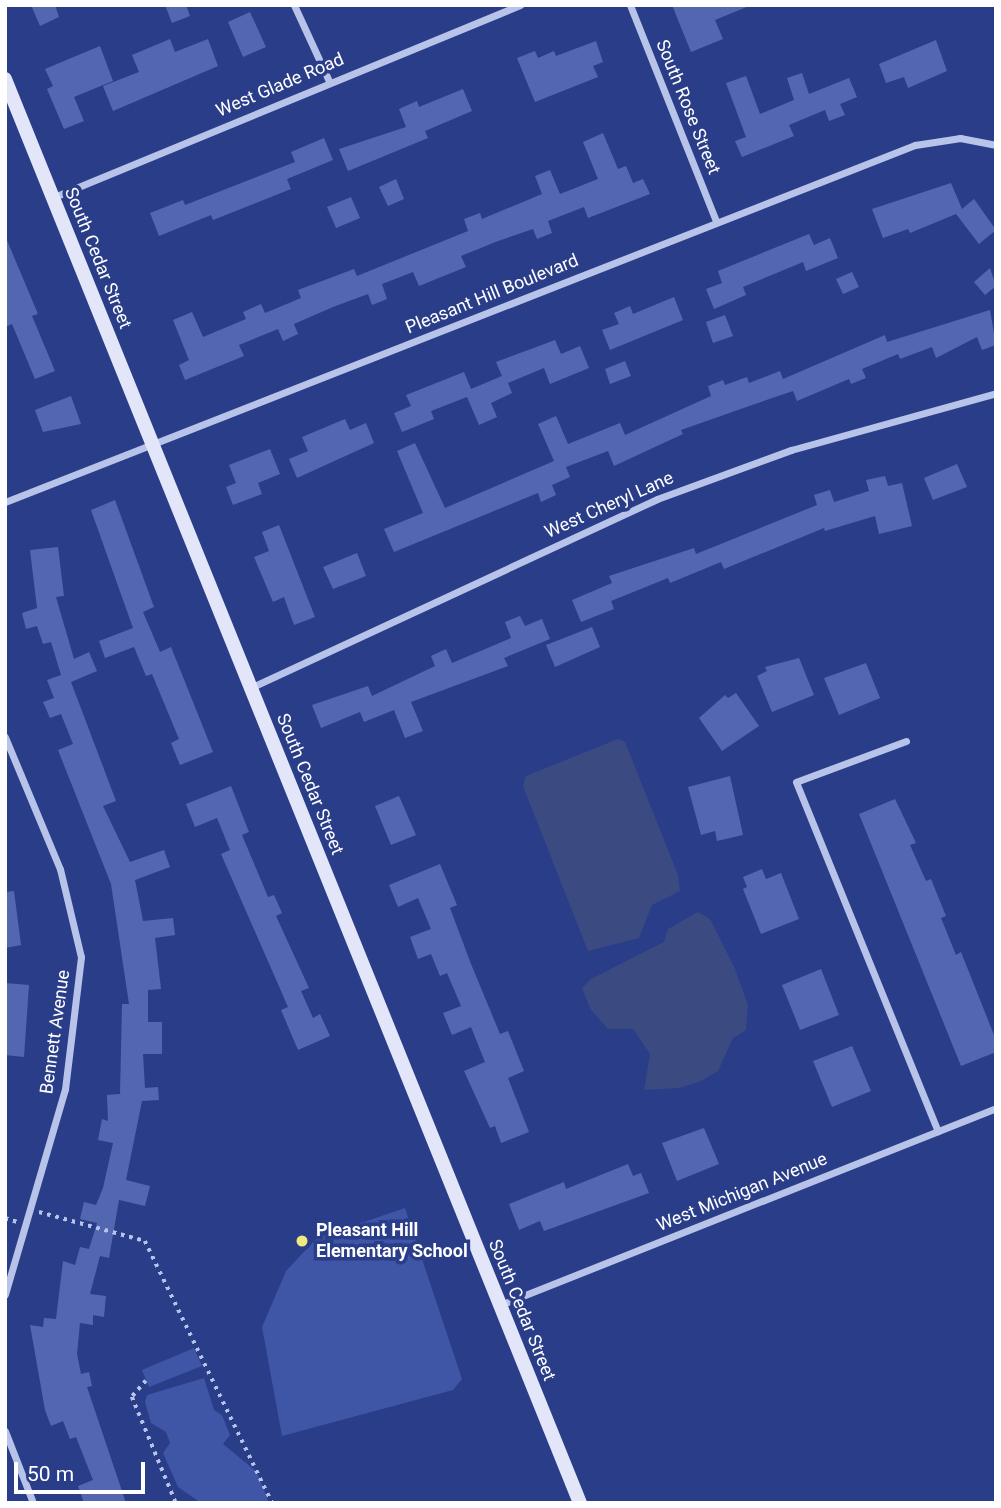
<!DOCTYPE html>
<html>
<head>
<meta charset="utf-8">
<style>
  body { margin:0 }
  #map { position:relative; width:1001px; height:1508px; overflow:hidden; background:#2a3d89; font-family:Roboto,sans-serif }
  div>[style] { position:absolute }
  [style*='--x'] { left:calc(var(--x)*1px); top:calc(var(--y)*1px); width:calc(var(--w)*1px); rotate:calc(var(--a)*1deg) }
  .green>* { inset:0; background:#3f55a6 }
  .water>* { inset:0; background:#3c4a82 }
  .building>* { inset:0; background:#5367b1 }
  .path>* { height:3.5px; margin-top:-1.75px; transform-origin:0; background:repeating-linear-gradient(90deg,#b8c3e9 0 3.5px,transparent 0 8.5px) }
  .street>* { height:7px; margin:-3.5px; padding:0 3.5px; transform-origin:3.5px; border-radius:3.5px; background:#b8c3e9 }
  .secondary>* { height:14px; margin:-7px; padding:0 7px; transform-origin:7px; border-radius:7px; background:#e2e6f8 }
  .dots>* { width:19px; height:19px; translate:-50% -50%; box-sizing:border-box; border:4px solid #2a3d89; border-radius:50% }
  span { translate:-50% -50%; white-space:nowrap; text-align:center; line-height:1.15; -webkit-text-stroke:7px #2a3d89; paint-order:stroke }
  .street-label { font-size:18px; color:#fff }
  .poi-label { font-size:18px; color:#fff; font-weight:700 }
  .left { translate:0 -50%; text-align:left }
  .frame { position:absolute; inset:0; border:7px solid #fff; pointer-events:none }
  .scale { position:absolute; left:14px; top:1462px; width:131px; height:32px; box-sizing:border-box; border:4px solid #fff; border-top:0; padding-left:9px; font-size:21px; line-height:24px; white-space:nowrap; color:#fff; -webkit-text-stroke:5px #2a3d89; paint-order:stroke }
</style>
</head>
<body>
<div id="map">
  <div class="green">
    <i style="clip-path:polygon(405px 1208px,462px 1379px,453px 1390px,282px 1436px,262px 1327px,286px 1271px,317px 1238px)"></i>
    <i style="clip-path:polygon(194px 1348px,202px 1366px,149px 1387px,142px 1370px)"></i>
    <i style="clip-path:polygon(204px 1378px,214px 1410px,222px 1415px,230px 1435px,223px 1444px,257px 1472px,269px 1503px,201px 1503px,178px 1487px,163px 1453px,170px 1443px,166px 1432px,151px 1423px,145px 1402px,147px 1395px)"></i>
  </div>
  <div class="water">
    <i style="clip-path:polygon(618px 739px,625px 742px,678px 875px,680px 891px,652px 905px,639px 938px,588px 951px,523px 786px,526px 776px)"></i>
    <i style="clip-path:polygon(698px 912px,710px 919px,735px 969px,748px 1005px,746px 1030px,733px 1038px,718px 1071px,701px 1081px,679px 1088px,644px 1090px,650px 1054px,633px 1029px,608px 1029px,591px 1010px,582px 988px,591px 979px,664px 942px,668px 929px)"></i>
  </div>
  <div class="building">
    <i style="clip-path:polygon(31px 5px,55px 5px,59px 17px,40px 26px)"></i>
    <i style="clip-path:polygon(165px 5px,186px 5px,190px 16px,172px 23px)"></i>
    <i style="clip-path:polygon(672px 5px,749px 5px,749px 6px,715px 20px,723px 39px,691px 52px)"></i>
    <i style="clip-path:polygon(250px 12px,266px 47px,243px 57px,228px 22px)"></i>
    <i style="clip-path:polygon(170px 39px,175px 52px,208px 39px,218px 66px,113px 111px,103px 86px,139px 72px,132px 55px)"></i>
    <i style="clip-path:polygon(936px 40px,947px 71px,908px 88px,904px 77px,886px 83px,879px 64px)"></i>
    <i style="clip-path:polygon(596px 41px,603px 62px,593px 66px,598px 77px,535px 102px,517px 58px,535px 51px,538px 58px,554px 51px,556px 56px)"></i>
    <i style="clip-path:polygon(100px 46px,113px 81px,74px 97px,84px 121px,64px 129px,47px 89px,53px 86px,45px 69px)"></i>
    <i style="clip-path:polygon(802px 73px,809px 94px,849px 78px,857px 97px,840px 104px,845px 115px,829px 121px,825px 110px,789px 125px,794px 136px,742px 157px,735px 141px,746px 137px,726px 83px,746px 76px,760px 114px,794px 100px,787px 78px)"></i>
    <i style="clip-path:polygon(463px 89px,472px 111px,425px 131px,428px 138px,348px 171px,339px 149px,406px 127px,399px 109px,417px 101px,419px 107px)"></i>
    <i style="clip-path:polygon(603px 133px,618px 169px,626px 166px,633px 183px,643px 179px,650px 194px,588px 218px,584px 207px,548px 221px,552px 233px,537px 239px,533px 229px,498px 241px,461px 256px,466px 267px,419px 286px,413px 272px,382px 284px,387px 299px,372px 305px,368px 294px,333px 307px,294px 324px,298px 334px,283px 341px,278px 329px,239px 345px,244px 356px,185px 380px,179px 365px,189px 360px,173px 320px,192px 312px,203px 337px,246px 319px,243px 312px,261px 304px,265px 313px,301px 298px,298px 290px,354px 269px,357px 276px,468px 231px,464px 219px,480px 213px,482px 219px,542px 194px,535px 176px,550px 170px,560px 194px,598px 179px,583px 142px)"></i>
    <i style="clip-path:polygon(324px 138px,333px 160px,287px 179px,291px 189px,213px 220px,211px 215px,159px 236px,150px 213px,183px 200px,185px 205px,295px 162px,291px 152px)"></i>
    <i style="clip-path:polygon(396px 179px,404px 199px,388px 206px,379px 187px)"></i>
    <i style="clip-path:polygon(951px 183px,962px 209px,974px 199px,996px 230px,979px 244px,956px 214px,910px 233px,908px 229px,883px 238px,872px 209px)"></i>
    <i style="clip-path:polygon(351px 197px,360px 218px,336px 228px,327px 207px)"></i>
    <i style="clip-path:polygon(809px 234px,814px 245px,830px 238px,838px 258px,806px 271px,803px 262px,743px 287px,746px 295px,714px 309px,706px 289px,722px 283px,718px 271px)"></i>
    <i style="clip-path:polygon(6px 238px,38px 314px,32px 316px,55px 371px,35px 379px,12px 324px,5px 327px)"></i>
    <i style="clip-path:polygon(990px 268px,996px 286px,985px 295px,974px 282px)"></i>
    <i style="clip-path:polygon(852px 272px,859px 287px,843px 294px,836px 279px)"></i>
    <i style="clip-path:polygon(674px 297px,683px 320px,610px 350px,602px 330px,619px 324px,614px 313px,630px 306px,633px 314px)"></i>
    <i style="clip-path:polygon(990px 310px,996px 345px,982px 350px,977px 337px,936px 358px,932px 347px,900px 359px,898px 354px,862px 369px,866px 378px,851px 384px,849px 379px,797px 401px,793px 391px,755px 404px,681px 430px,683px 434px,614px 466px,608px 451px,566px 467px,570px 477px,552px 485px,556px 495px,541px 502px,538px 493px,394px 552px,384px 529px,423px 513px,397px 451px,415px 443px,445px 508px,554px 461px,538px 424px,556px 416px,568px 444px,620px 423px,625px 435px,711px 396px,708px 386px,723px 380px,725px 385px,747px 377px,749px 383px,780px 371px,783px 379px,885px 335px,887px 342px)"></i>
    <i style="clip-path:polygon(725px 315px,733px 336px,713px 343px,706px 322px)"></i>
    <i style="clip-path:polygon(555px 340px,561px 354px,580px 346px,589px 368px,550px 384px,544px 368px,508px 383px,512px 393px,491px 403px,497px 417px,479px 425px,467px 397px,431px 411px,434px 419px,402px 432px,394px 413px,411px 406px,406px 395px,464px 372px,471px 389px,502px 376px,496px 362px)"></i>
    <i style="clip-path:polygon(625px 361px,631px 376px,610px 384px,605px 369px)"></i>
    <i style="clip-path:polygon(71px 396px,81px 424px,43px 432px,35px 410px)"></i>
    <i style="clip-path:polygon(345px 419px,350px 430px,366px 423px,374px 443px,297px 478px,289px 459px,308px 451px,302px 437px)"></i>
    <i style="clip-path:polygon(270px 449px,280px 474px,258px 483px,262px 494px,233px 505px,226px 487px,236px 483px,229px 465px)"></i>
    <i style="clip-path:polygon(957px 464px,967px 487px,933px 500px,924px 478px)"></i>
    <i style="clip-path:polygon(885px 476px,888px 486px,902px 483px,912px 526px,879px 534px,875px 516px,825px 531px,824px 528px,724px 569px,721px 562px,670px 583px,668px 578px,611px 601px,614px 609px,581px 622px,572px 600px,612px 583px,609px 576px,694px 548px,696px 554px,817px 505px,814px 495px,830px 490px,834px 502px,869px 491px,866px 480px)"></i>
    <i style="clip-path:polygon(115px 500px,154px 607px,143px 612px,160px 652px,171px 647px,213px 752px,180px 765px,171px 743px,179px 739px,152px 674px,146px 676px,134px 647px,105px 658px,99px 641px,133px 628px,91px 510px)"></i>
    <i style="clip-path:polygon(279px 525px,315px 617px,294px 625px,284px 597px,273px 602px,254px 557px,269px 551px,262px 532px)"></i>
    <i style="clip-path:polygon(58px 547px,64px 596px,56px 597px,74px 659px,89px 652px,97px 671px,71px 682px,116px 801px,103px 806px,130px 862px,164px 850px,170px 867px,135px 880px,143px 921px,173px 918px,175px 935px,155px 938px,161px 989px,148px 990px,148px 1022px,162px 1022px,162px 1054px,143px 1054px,145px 1088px,158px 1087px,159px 1100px,142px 1101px,126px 1180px,150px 1186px,145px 1206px,119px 1200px,109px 1258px,100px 1256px,90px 1294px,106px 1296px,104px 1317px,93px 1315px,93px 1325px,80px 1323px,77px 1354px,81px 1374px,89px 1372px,92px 1386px,87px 1387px,126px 1503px,84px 1503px,78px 1486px,93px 1480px,76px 1437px,70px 1439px,63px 1421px,51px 1426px,45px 1410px,30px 1325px,43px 1327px,44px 1318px,56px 1319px,63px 1261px,75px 1265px,80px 1247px,89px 1249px,97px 1223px,80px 1219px,84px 1202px,96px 1205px,103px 1188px,113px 1143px,98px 1140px,102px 1119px,108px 1121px,107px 1095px,120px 1094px,122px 1004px,129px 1004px,111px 884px,58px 750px,73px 744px,61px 714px,50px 718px,43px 702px,54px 698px,47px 680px,61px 675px,51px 642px,43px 644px,37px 626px,26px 629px,22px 613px,37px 608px,30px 550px)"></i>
    <i style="clip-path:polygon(357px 553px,366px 576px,333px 589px,323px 567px)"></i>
    <i style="clip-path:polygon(520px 616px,525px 626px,542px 619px,550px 639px,504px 658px,508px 666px,411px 702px,423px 731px,405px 738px,394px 710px,364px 722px,360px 712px,321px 728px,312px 705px,368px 686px,372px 696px,435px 666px,431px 656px,446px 649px,452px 663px,511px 638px,505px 622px)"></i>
    <i style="clip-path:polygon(592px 627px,600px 647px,555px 667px,546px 645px)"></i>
    <i style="clip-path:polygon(799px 658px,814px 695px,772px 712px,757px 676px,767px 671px,765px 667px)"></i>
    <i style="clip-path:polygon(866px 663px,880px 698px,839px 715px,824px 678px)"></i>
    <i style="clip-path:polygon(736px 693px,759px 726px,722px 751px,699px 718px,725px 695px,728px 698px)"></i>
    <i style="clip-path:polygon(730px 776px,743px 835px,717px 841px,715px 831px,701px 835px,688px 787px)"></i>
    <i style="clip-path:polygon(231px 786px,249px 832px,242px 835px,268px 897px,274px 895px,282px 913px,276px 916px,309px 988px,301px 991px,313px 1018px,320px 1014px,330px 1036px,298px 1050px,281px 1010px,288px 1007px,221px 854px,230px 850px,217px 818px,195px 827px,186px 804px)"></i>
    <i style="clip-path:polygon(399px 796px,416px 835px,391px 845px,375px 806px)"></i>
    <i style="clip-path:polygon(895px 799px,916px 843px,910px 845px,926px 881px,931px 879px,946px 916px,941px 918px,956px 955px,961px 952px,996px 1040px,996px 1052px,961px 1066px,859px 814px)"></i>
    <i style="clip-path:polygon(440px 864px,457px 905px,450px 908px,471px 964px,500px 1034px,508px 1031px,524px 1071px,508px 1078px,529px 1132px,501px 1143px,495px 1126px,490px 1128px,464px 1071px,485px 1062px,471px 1027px,452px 1035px,443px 1013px,461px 1006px,447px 973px,440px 976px,431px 954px,418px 959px,410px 937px,431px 929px,418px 898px,398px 907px,389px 885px)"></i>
    <i style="clip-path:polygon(762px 869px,766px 879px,781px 873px,799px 919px,761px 934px,743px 889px,747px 887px,743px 877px)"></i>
    <i style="clip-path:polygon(14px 891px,21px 945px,5px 948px,5px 892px)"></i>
    <i style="clip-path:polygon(821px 969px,839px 1015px,800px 1030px,782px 985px)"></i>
    <i style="clip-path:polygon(5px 983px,29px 985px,24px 1057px,5px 1055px)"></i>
    <i style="clip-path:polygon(852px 1046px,871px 1091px,832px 1107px,813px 1061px)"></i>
    <i style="clip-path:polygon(704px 1128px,719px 1164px,677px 1181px,662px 1143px)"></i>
    <i style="clip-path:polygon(628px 1164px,633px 1176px,641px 1173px,649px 1193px,544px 1231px,540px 1221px,519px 1230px,509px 1204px,564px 1182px,566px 1189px)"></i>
  </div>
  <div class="path">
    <i style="--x:39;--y:1212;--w:110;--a:15.3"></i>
    <i style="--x:145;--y:1241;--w:291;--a:64.1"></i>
    <i style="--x:5;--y:1218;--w:13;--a:18"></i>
    <i style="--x:146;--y:1381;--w:21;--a:131"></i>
    <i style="--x:132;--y:1397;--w:115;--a:67.5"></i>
  </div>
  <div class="street">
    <i style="--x:294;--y:5;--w:84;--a:65.3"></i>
    <i style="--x:630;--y:5;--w:232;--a:68.3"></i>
    <i style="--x:54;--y:197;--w:504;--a:-22.39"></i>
    <i style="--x:5;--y:502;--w:978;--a:-21.42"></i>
    <i style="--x:915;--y:145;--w:46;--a:-8.8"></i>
    <i style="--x:960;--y:138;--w:37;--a:11"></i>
    <i style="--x:250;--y:688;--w:449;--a:-24.9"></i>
    <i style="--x:657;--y:499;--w:143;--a:-20.1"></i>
    <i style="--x:791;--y:450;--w:213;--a:-15.5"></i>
    <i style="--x:5;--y:737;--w:143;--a:67.4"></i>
    <i style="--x:60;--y:869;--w:90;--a:76.6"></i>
    <i style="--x:81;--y:957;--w:133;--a:96.9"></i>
    <i style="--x:65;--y:1089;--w:214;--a:106.3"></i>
    <i style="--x:906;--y:741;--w:117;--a:159.6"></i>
    <i style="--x:796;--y:782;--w:377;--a:67.9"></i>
    <i style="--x:500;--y:1305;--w:534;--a:-21.66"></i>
    <i style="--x:5;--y:1431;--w:77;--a:68.7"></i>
  </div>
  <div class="secondary">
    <i style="--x:5;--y:79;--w:1536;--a:68.01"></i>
  </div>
  <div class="dots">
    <i style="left:302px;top:1241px;background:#efe97f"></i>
  </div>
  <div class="street-label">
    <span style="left:280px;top:85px;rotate:-23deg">West Glade Road</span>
    <span style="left:688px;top:107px;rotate:68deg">South Rose Street</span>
    <span style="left:98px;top:258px;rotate:68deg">South Cedar Street</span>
    <span style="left:492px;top:294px;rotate:-22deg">Pleasant Hill Boulevard</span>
    <span style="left:609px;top:505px;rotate:-24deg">West Cheryl Lane</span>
    <span style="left:310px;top:784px;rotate:68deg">South Cedar Street</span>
    <span style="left:55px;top:1032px;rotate:-82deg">Bennett Avenue</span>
    <span style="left:742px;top:1192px;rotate:-22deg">West Michigan Avenue</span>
    <span style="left:522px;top:1310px;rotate:68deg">South Cedar Street</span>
  </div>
  <div class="poi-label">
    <span class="left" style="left:316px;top:1241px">Pleasant Hill<br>Elementary School</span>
  </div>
  <div class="frame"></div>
  <div class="scale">50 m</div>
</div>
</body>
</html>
